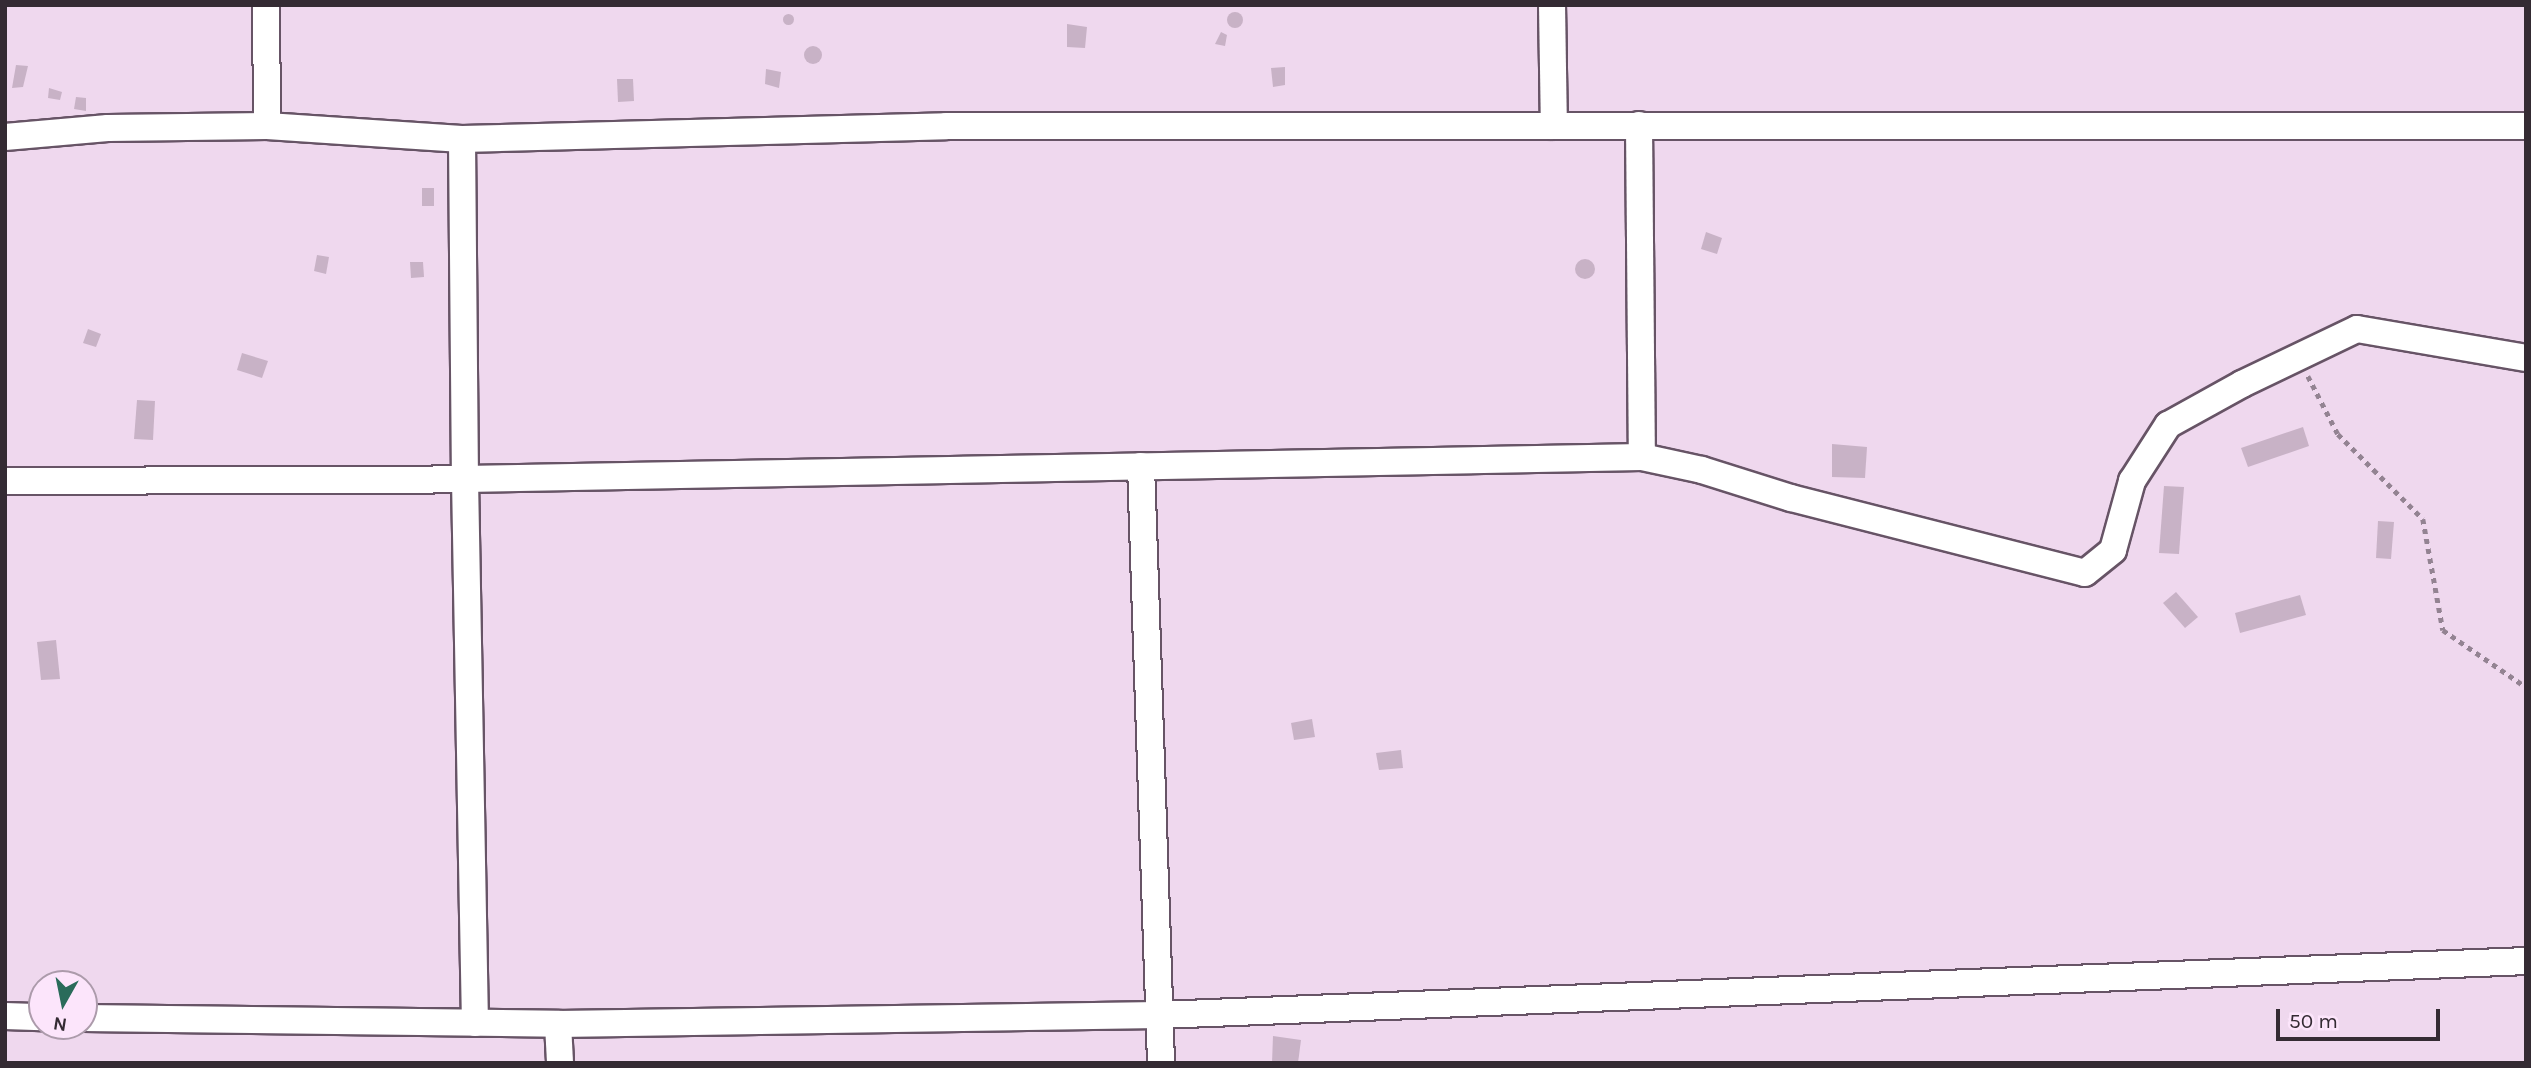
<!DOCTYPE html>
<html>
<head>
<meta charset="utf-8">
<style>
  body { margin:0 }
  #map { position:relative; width:2531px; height:1068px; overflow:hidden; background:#efd8ee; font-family:Karla,sans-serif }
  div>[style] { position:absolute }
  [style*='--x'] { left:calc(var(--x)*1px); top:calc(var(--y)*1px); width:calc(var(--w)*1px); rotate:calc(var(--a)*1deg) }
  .building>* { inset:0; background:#c8b2c6 }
  .round { border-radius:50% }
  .path>* { height:4.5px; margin-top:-2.25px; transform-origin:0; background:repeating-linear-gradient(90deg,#938392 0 5px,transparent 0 10px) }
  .roads { filter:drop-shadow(2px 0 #675466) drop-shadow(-2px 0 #675466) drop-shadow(0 2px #675466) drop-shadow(0 -2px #675466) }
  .street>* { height:26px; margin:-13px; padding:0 13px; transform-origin:13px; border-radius:13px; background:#fff }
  span { translate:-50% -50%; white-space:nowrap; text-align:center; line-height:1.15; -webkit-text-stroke:5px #fce5fb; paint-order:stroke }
  .frame { position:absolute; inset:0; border:7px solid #342b33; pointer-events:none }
  .north { position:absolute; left:28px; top:970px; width:70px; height:70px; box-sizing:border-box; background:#fce5fb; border:2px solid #ac9bab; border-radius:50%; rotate:189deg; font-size:19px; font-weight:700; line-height:28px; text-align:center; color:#342b33 }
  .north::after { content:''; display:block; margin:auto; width:24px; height:32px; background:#2a6b5a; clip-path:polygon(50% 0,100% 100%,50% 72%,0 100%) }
  .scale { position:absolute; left:2276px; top:1009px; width:164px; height:32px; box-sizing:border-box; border:4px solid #342b33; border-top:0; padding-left:9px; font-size:21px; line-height:24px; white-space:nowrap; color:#342b33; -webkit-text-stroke:5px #fce5fb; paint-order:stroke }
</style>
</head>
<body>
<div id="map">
  <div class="building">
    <i class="round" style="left:1227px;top:12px;width:16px;height:16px"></i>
    <i class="round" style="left:782.5px;top:13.5px;width:11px;height:11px"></i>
    <i style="clip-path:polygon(1067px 24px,1087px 27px,1085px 48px,1067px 47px)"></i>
    <i style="clip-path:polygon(1221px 32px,1227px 35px,1225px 46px,1215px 44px)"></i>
    <i class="round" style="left:804px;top:46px;width:18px;height:18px"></i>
    <i style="clip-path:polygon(16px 65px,28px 66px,23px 87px,12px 88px)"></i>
    <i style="clip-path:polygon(1285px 67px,1285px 85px,1273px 87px,1271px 68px)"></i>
    <i style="clip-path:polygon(766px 69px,781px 72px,779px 88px,765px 84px)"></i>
    <i style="clip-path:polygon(617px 79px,633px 79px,634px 101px,618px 102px)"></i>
    <i style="clip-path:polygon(49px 88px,62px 92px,60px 100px,48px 98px)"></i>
    <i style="clip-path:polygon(76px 97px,86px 98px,86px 111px,74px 109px)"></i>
    <i style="clip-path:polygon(422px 188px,434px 188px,434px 206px,422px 206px)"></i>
    <i style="clip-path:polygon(1706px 232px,1722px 238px,1717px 254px,1701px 249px)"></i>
    <i style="clip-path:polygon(317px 255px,329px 257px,326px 274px,314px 271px)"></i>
    <i class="round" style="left:1575px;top:259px;width:20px;height:20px"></i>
    <i style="clip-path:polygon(410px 262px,423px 262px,424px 277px,411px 278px)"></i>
    <i style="clip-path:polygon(88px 329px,101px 334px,96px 347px,83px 343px)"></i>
    <i style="clip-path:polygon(242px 353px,268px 361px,262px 378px,237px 370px)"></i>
    <i style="clip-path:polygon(137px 400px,155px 401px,153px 440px,134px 439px)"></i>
    <i style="clip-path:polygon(2303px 427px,2309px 446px,2248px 467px,2241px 448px)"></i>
    <i style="clip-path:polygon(1832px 444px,1867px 447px,1865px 478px,1832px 477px)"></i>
    <i style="clip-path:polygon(2164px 486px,2184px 487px,2179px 554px,2159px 553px)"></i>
    <i style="clip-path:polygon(2378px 521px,2394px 522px,2391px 559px,2376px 558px)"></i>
    <i style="clip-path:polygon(2176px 592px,2198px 617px,2185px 628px,2163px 603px)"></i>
    <i style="clip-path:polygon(2300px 595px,2306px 615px,2240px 633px,2235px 613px)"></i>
    <i style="clip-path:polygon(56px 640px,60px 679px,41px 680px,37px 642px)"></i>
    <i style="clip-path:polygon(1312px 719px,1315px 737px,1294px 740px,1291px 723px)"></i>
    <i style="clip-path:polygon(1401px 750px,1403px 768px,1379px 770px,1376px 753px)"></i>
    <i style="clip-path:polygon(1273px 1036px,1301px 1040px,1298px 1063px,1272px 1063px)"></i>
  </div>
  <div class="path">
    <i style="--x:2308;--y:376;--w:65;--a:62.7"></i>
    <i style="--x:2338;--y:434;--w:120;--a:45"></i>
    <i style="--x:2423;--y:519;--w:113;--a:79.8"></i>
    <i style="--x:2443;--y:630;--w:101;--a:34.5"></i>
  </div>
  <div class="roads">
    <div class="street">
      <i style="--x:266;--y:5;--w:121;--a:89.5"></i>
      <i style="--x:1552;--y:5;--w:121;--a:89.1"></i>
      <i style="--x:1639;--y:125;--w:332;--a:89.5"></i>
      <i style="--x:5;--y:137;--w:103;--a:-5"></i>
      <i style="--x:108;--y:128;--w:159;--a:-0.7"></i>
      <i style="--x:267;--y:126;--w:195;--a:3.8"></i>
      <i style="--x:462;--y:139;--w:484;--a:-1.5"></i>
      <i style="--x:946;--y:126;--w:1580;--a:0"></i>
      <i style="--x:462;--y:139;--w:340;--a:89.5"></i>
      <i style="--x:465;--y:479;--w:544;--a:88.95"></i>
      <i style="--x:1141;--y:466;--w:597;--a:88.08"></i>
      <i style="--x:5;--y:481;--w:460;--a:-0.2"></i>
      <i style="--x:465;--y:479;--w:1177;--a:-1.07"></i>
      <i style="--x:1642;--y:457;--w:61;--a:12.2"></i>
      <i style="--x:1702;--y:470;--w:93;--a:17.5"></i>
      <i style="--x:1791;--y:498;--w:303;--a:14.3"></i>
      <i style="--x:2085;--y:573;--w:36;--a:-39"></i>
      <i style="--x:2113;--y:550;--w:72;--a:-74.6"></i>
      <i style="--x:2132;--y:481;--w:67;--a:-57.3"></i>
      <i style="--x:2168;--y:425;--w:85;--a:-29"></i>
      <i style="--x:2242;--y:384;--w:127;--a:-25.6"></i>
      <i style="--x:2357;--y:329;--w:171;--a:9.7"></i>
      <i style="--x:5;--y:1016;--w:37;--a:2"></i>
      <i style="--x:84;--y:1018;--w:474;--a:0.7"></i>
      <i style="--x:558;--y:1024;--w:601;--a:-0.86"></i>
      <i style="--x:1159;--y:1015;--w:1368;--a:-2.26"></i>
      <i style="--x:558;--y:1024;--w:39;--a:87"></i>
    </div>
  </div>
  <div class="frame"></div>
  <div class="north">N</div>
  <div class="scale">50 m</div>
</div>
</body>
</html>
